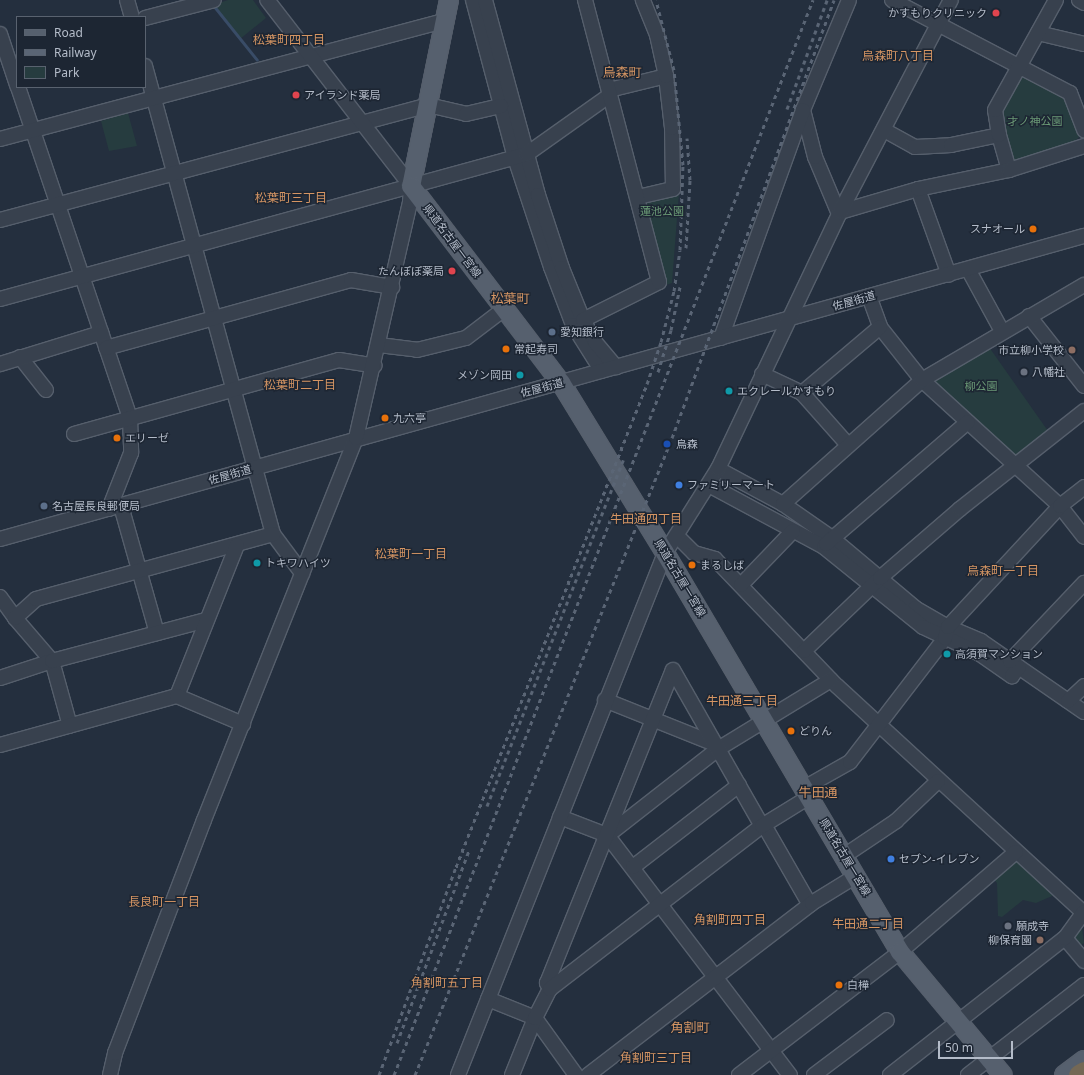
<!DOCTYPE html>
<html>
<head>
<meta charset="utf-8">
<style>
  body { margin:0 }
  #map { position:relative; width:1084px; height:1075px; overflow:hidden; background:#242f3e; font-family:"Noto Sans","Noto Sans JP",sans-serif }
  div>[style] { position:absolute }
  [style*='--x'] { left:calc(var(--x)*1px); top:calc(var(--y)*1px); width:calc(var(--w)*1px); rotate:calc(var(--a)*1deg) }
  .green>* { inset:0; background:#263c3f }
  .stream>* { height:3px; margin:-1.5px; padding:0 1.5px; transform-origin:1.5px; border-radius:1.5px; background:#394c67 }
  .roads { filter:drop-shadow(1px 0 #565f6c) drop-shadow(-1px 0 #565f6c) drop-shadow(0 1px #565f6c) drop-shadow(0 -1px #565f6c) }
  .minor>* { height:14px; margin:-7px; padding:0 7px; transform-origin:7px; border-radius:7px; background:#38414e }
  .major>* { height:18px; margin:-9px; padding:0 9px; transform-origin:9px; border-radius:9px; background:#56606e }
  .highway>* { height:21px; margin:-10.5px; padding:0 10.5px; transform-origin:10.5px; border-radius:10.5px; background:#746855 }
  .rail>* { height:3px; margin-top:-1.5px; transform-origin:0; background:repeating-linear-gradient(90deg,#5a6575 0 4px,transparent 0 8px) }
  .dots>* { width:11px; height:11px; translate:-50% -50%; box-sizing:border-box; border:2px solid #1d2633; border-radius:50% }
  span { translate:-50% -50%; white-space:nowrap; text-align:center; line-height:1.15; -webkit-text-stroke:3px #1d2633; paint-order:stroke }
  .poi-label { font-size:11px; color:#b4bcc9 }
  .right { translate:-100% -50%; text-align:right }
  .left { translate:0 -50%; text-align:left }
  .park-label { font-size:11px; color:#6b9a76 }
  .street-label { font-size:11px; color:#b4bcc9 }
  .neighbourhood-label { font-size:12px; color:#d59563 }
  .quarter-label { font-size:13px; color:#d59563 }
  .legend { position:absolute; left:16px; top:16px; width:130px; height:72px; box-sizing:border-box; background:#1d2633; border:1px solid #59626f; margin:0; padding:5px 7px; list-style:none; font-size:12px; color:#b4bcc9 }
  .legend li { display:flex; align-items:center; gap:8px; height:20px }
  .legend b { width:20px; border:1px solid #59626f }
  .scale { position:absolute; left:938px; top:1041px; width:75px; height:18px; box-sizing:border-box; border:2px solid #b4bcc9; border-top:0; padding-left:5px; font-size:12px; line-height:14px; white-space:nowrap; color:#b4bcc9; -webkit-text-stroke:3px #1d2633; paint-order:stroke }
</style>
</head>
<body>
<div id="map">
  <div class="green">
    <i style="clip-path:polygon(228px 0,253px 0,266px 18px,240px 39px,213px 5px)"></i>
    <i style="clip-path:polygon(1020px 76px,1065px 99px,1079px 137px,1073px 143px,1011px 163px,1000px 112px)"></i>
    <i style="clip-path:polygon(128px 113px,137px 146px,109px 151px,101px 121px)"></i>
    <i style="clip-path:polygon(679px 192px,672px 283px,666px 285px,644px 203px,648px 199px)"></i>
    <i style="clip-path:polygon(989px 347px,1048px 431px,1016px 457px,934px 383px,935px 377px)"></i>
    <i style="clip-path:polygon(1014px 859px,1052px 893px,1052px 896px,1036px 903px,1023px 900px,1002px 917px,998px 916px,997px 883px,992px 877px)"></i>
    <i style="clip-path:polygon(1082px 927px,1084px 943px,1080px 946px,1071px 934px)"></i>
  </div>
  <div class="stream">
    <i style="--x:213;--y:5;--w:70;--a:51.3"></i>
  </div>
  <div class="roads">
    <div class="minor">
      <i style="--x:127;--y:0;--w:18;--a:74"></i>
      <i style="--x:473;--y:0;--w:163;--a:75.1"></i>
      <i style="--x:515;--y:158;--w:115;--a:71.7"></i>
      <i style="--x:551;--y:267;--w:62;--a:69.2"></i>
      <i style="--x:573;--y:325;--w:54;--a:57.8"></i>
      <i style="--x:485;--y:0;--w:202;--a:74.8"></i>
      <i style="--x:538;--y:195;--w:77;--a:71.8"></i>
      <i style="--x:562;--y:268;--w:56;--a:68"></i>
      <i style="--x:583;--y:320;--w:25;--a:61"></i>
      <i style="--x:595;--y:342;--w:33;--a:50"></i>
      <i style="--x:892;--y:0;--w:201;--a:27.6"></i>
      <i style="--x:1070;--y:93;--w:40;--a:69"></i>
      <i style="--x:1079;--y:0;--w:6;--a:31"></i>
      <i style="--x:145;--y:18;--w:71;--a:-14.6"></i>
      <i style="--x:1038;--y:33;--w:47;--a:13.4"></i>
      <i style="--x:0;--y:34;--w:54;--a:71.6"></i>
      <i style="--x:145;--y:66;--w:485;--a:74.7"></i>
      <i style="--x:273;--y:534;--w:49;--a:53.4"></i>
      <i style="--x:18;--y:87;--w:349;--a:71.3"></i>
      <i style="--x:130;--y:418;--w:35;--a:88"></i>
      <i style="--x:131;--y:453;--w:60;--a:111.4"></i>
      <i style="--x:609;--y:90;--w:59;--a:-13.8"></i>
      <i style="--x:884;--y:130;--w:35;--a:29"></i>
      <i style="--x:915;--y:147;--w:36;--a:-3"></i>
      <i style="--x:951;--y:145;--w:49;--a:-11.8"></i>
      <i style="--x:0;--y:139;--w:459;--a:-14.9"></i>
      <i style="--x:1009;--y:170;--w:36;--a:-106"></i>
      <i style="--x:999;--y:135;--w:25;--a:-99"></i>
      <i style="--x:995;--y:110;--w:126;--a:-61"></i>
      <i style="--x:918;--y:189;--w:91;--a:70.2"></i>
      <i style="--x:638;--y:197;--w:36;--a:-13"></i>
      <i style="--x:673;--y:189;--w:61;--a:-90.9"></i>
      <i style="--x:672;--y:128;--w:52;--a:-96.6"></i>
      <i style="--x:666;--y:76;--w:42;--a:-102.4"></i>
      <i style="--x:657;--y:35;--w:38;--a:-112"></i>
      <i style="--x:840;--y:212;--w:81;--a:-16.4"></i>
      <i style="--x:918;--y:189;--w:93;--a:-11.8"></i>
      <i style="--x:1009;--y:170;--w:79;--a:-17.7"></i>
      <i style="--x:839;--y:214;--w:62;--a:-112.8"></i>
      <i style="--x:815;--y:157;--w:49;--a:-104.3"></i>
      <i style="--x:803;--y:110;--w:119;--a:-67.3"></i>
      <i style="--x:0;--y:220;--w:443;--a:-15"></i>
      <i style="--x:428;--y:105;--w:39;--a:13"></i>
      <i style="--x:466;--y:114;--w:36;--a:-13"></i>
      <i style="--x:968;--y:269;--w:71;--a:61.3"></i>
      <i style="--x:869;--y:296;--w:33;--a:70"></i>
      <i style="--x:880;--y:327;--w:68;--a:51.6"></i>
      <i style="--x:922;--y:380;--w:187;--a:42.4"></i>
      <i style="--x:1060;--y:506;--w:39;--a:52"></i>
      <i style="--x:0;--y:299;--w:547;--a:-15.38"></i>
      <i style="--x:527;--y:154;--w:102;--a:-35.4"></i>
      <i style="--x:1029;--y:316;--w:89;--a:51.8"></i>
      <i style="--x:583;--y:320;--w:85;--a:-26.6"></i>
      <i style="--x:659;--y:282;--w:292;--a:-104.7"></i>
      <i style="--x:721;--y:338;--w:242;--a:-70.2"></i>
      <i style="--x:379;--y:345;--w:38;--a:7"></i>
      <i style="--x:417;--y:350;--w:50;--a:-13.8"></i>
      <i style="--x:466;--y:338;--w:48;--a:-37.3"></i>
      <i style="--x:106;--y:348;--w:254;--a:-15.5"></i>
      <i style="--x:351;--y:280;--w:42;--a:9.7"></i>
      <i style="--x:20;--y:357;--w:42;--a:51.8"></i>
      <i style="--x:0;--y:364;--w:106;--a:-17.1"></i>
      <i style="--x:762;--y:374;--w:44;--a:25.4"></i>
      <i style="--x:802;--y:393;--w:69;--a:48.5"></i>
      <i style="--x:802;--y:393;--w:102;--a:-40.2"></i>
      <i style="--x:74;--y:434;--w:275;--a:-15.6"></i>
      <i style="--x:339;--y:360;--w:36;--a:9"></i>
      <i style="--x:718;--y:469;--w:74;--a:28.3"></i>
      <i style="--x:783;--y:504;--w:60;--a:34.8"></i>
      <i style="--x:832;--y:538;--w:109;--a:40.1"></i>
      <i style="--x:915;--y:608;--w:38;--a:30"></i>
      <i style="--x:948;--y:627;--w:36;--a:23"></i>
      <i style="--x:981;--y:641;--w:125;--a:34.6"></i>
      <i style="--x:709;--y:485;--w:131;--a:28.3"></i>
      <i style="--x:824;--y:547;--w:127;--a:38.9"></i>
      <i style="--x:923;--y:627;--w:63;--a:25.3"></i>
      <i style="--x:980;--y:654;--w:39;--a:35"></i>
      <i style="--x:1012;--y:676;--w:11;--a:-52"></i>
      <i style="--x:783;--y:504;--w:186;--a:-41.7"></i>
      <i style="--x:922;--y:380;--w:188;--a:-30.4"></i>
      <i style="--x:121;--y:506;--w:132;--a:74.2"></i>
      <i style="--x:677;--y:536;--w:24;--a:45"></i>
      <i style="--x:694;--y:553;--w:22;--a:16"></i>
      <i style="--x:715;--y:559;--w:176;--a:46.2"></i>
      <i style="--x:837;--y:686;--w:334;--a:42.6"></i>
      <i style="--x:0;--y:539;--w:1126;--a:-15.62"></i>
      <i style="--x:826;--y:544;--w:187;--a:-40.7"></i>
      <i style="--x:741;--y:585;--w:75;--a:-46.1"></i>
      <i style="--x:0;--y:597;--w:26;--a:54"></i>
      <i style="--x:15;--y:618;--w:57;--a:49.3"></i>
      <i style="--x:52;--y:661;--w:67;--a:74.5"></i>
      <i style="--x:15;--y:618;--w:28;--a:-42"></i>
      <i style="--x:36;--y:599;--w:246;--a:-15.3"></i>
      <i style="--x:804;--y:651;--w:105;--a:-43.8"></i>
      <i style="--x:880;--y:578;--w:106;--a:-40.8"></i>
      <i style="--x:960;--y:509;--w:158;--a:-38.3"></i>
      <i style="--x:1010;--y:661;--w:108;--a:-46.5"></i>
      <i style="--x:0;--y:678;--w:55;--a:-18.1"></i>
      <i style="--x:52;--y:661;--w:159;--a:-14.9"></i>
      <i style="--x:177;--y:696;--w:162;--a:-68.3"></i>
      <i style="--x:605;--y:700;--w:118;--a:21.8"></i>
      <i style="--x:1068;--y:701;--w:22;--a:-43"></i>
      <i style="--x:0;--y:745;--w:184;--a:-15.5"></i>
      <i style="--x:177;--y:696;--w:72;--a:23"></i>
      <i style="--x:804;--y:788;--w:53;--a:-29.5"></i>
      <i style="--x:850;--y:762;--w:156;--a:-52.5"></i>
      <i style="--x:945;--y:638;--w:11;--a:-75"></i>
      <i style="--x:948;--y:627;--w:165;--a:-47.2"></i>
      <i style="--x:1060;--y:506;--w:31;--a:-38"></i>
      <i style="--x:560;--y:817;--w:50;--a:21"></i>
      <i style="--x:607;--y:835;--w:302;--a:52.7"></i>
      <i style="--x:764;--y:825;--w:92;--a:60.1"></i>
      <i style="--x:608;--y:835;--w:140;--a:-38"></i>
      <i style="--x:718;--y:749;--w:132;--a:-31.4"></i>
      <i style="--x:844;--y:856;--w:63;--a:-33.9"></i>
      <i style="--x:896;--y:821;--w:58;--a:-43.6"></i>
      <i style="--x:633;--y:867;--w:134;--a:-37.7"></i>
      <i style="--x:1065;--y:938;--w:30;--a:50"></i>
      <i style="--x:550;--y:989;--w:7;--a:-117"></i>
      <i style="--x:547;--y:983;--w:337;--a:-68.1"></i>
      <i style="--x:673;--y:670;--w:180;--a:60.3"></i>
      <i style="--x:488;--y:999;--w:51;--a:22"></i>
      <i style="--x:535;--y:1018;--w:70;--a:54.3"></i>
      <i style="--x:110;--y:1075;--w:23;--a:-77"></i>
      <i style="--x:115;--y:1053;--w:249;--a:-69.1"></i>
      <i style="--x:204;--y:820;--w:411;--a:-68.3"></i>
      <i style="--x:356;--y:438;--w:242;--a:-77.1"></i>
      <i style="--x:410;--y:202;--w:16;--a:-86"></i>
      <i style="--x:411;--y:186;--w:235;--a:-127.7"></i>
      <i style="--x:458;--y:1075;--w:562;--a:-68.37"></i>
      <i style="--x:665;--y:553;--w:99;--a:-57.8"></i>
      <i style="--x:718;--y:469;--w:284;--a:-64.6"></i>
      <i style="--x:840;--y:212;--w:239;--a:-62.4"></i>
      <i style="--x:512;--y:1075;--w:61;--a:-68"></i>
      <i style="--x:535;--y:1018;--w:33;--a:-63"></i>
      <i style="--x:550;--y:989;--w:267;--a:-37.6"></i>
      <i style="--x:762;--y:826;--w:55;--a:-31.7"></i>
      <i style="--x:588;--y:1075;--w:282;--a:-37.5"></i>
      <i style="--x:812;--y:903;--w:52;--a:-31.5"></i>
      <i style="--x:739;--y:1075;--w:203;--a:-37.4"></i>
      <i style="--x:900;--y:952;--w:153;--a:-40.8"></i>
      <i style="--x:814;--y:1075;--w:91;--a:-37"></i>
      <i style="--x:890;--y:1075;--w:222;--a:-38.1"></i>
      <i style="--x:1065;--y:938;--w:32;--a:-54"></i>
      <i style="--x:968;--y:1075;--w:147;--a:-37.8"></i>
    </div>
    <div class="major">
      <i style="--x:449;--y:0;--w:190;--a:101.5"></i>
      <i style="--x:411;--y:186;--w:248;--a:52.7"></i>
      <i style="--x:561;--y:383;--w:199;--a:58.5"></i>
      <i style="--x:665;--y:553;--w:463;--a:59.5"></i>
      <i style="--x:900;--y:952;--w:160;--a:50.1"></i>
      <i style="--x:1064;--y:1075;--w:25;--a:-37"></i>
    </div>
    <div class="highway">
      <i style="--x:1079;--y:1075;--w:6;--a:-31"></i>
    </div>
  </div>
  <div class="rail">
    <i style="--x:787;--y:109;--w:116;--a:-69.8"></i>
    <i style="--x:686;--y:248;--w:68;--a:-86.6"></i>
    <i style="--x:690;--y:180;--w:42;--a:-94.1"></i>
    <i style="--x:658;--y:372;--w:44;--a:-72.8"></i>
    <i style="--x:671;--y:330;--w:44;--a:-78.2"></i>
    <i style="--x:487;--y:806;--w:374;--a:-68.5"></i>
    <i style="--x:397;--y:1043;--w:206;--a:-69.5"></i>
    <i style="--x:379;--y:1075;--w:222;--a:-69.7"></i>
    <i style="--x:456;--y:867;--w:519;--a:-68.42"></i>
    <i style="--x:647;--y:384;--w:44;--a:-71.6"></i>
    <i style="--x:661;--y:342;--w:53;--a:-75.7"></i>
    <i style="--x:674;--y:291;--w:41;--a:-81.7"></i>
    <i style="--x:680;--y:250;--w:85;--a:-88"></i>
    <i style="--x:683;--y:165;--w:95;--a:-95.4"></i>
    <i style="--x:674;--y:70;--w:72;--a:-104.4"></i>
    <i style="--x:394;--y:1075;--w:1154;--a:-68.71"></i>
    <i style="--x:415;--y:1075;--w:687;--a:-68.03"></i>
    <i style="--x:672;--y:438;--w:467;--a:-69.7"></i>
  </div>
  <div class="dots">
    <i style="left:996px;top:13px;background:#e0444e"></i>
    <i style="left:296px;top:95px;background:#e0444e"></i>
    <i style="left:1033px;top:229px;background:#e8710a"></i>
    <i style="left:452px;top:271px;background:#e0444e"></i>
    <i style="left:552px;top:332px;background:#5c6f8a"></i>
    <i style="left:506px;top:349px;background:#e8710a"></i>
    <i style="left:1072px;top:350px;background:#8d6e63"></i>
    <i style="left:1024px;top:372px;background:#6b7280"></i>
    <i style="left:520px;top:375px;background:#0f9aa8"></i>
    <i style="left:729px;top:391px;background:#0f9aa8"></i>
    <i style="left:385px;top:418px;background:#e8710a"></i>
    <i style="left:117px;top:438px;background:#e8710a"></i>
    <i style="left:667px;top:444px;background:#1a4fb4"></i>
    <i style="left:679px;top:485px;background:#3f7fe0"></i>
    <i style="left:44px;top:506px;background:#5c6f8a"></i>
    <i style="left:257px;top:563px;background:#0f9aa8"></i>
    <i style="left:692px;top:565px;background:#e8710a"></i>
    <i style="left:947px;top:654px;background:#0f9aa8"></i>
    <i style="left:791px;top:731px;background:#e8710a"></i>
    <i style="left:891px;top:859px;background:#3f7fe0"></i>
    <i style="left:1008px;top:926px;background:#6b7280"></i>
    <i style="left:1040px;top:940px;background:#8d6e63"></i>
    <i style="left:839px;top:985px;background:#e8710a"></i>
  </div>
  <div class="poi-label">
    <span class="right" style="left:987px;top:13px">かすもりクリニック</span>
    <span class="left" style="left:304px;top:95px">アイランド薬局</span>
    <span class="right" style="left:1025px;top:229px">スナオール</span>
    <span class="right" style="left:444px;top:271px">たんぽぽ薬局</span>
    <span class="left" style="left:560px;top:332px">愛知銀行</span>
    <span class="left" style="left:514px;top:349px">常起寿司</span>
    <span class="right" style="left:1064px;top:350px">市立柳小学校</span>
    <span class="left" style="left:1032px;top:372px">八幡社</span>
    <span class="right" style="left:512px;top:375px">メゾン岡田</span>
    <span class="left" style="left:737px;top:391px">エクレールかすもり</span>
    <span class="left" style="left:393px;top:418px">九六亭</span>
    <span class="left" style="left:125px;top:438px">エリーゼ</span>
    <span class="left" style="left:676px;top:444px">烏森</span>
    <span class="left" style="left:687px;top:485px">ファミリーマート</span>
    <span class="left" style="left:52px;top:506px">名古屋長良郵便局</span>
    <span class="left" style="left:265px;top:563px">トキワハイツ</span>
    <span class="left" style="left:700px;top:565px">まるしば</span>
    <span class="left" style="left:955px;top:654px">高須賀マンション</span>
    <span class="left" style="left:799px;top:731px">どりん</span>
    <span class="left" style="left:899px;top:859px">セブン-イレブン</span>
    <span class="left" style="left:1016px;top:926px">願成寺</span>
    <span class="right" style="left:1032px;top:940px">柳保育園</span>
    <span class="left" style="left:847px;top:985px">白樺</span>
  </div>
  <div class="park-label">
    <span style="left:1035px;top:121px">才ノ神公園</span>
    <span style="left:662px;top:211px">蓮池公園</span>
    <span style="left:981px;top:386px">柳公園</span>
  </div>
  <div class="street-label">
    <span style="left:452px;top:241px;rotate:53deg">県道名古屋一宮線</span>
    <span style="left:854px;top:301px;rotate:-16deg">佐屋街道</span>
    <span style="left:542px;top:388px;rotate:-15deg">佐屋街道</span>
    <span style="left:230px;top:475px;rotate:-16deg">佐屋街道</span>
    <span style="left:680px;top:578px;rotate:59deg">県道名古屋一宮線</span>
    <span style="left:845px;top:857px;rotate:59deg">県道名古屋一宮線</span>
  </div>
  <div class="neighbourhood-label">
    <span style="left:289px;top:40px">松葉町四丁目</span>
    <span style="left:898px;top:56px">烏森町八丁目</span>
    <span style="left:291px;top:198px">松葉町三丁目</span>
    <span style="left:300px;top:385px">松葉町二丁目</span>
    <span style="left:646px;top:519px">牛田通四丁目</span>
    <span style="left:411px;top:554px">松葉町一丁目</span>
    <span style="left:1003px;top:571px">烏森町一丁目</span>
    <span style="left:742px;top:701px">牛田通三丁目</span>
    <span style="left:164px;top:902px">長良町一丁目</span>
    <span style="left:730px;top:920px">角割町四丁目</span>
    <span style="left:868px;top:924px">牛田通二丁目</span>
    <span style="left:447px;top:983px">角割町五丁目</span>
    <span style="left:656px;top:1058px">角割町三丁目</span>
  </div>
  <div class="quarter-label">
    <span style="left:622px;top:72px">烏森町</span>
    <span style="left:510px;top:298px">松葉町</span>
    <span style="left:818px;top:792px">牛田通</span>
    <span style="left:690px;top:1027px">角割町</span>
  </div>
  <ul class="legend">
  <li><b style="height:5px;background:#56606e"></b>Road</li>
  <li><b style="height:5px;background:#5a6575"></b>Railway</li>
  <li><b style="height:11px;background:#263c3f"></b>Park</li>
  </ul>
  <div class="scale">50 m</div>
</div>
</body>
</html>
